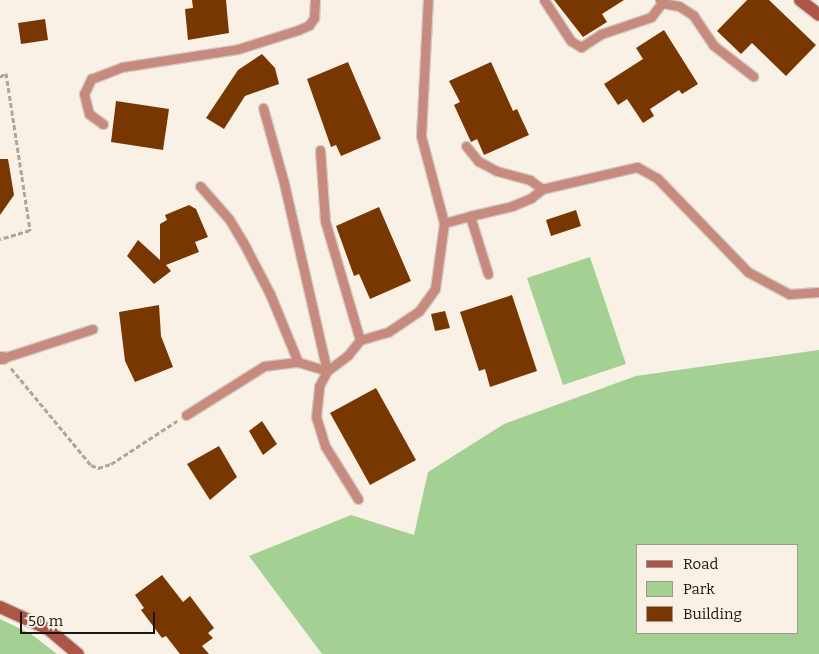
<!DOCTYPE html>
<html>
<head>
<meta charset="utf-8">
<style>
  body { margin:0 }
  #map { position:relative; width:819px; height:654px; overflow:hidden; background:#f9f0e6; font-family:Bitter,serif }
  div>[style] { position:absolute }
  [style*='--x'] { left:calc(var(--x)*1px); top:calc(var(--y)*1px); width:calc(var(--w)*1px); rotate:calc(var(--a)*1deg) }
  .green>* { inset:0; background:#a4d193 }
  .building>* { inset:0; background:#783700 }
  .path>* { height:3px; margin-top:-1.5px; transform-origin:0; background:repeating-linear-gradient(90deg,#ada69e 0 5px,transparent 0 7.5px) }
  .roads { filter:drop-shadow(1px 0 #d5cdc4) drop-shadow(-1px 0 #d5cdc4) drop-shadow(0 1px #d5cdc4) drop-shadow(0 -1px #d5cdc4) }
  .lane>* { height:9px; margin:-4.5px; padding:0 4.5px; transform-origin:4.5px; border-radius:4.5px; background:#c68a7e }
  .street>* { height:12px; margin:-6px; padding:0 6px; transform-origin:6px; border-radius:6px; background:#c68a7e }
  .secondary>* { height:12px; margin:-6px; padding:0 6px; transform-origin:6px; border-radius:6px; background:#ab5646 }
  span { translate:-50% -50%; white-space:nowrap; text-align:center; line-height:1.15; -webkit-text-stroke:5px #f9f0e6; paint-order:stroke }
  .legend { position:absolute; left:636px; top:544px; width:162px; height:90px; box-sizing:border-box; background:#f9f0e6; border:1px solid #9f9992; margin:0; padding:6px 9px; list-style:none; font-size:15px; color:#191613 }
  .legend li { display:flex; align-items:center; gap:10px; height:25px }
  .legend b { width:25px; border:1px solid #9f9992 }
  .scale { position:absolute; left:20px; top:612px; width:135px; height:22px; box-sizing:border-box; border:2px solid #191613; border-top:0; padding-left:6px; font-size:15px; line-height:18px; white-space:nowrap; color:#191613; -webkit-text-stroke:4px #f9f0e6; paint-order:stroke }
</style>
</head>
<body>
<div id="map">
  <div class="green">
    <i style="clip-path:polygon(590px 257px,626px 364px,563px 385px,527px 278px)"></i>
    <i style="clip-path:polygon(evenodd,819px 350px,819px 654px,322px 654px,249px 556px,351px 515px,414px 535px,428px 472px,504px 424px,636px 376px,819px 350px,638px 545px,798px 545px,798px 633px,638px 633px,638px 545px)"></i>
    <i style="clip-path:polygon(0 619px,31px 634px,57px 654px,0 654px)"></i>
  </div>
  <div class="building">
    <i style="clip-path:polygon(192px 0,226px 0,229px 33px,188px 40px,185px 9px,193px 8px)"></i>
    <i style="clip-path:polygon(554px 0,624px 0,602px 14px,607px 22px,583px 37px)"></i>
    <i style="clip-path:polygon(747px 0,769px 0,816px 45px,786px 76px,752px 43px,741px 54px,717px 31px)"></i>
    <i style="clip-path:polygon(45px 19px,48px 40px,21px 44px,18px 23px)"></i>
    <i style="clip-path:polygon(664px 30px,698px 84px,682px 94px,679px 90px,650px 109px,654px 116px,643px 123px,627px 99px,618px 105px,604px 84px,643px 59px,636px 48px)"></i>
    <i style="clip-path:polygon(262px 54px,275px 68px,279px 84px,245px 96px,224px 129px,206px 118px,238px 70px)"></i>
    <i style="clip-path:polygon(348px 62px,381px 139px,341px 156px,336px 145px,331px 147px,307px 79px)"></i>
    <i style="clip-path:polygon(491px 62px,513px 111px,517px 109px,529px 135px,484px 155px,477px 139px,471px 142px,454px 105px,460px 102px,449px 81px)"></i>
    <i style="clip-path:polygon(116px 101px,169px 109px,163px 150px,111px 142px)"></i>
    <i style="clip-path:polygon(0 159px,8px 159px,14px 195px,0 215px)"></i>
    <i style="clip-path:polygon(189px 205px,196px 209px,208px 237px,195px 242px,199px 252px,166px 265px,171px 271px,154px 284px,127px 256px,138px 240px,160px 260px,160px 224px,167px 220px,165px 215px)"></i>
    <i style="clip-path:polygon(379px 207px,411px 281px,370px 299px,359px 274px,354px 276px,336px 226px)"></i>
    <i style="clip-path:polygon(576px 210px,581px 226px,551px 236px,546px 220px)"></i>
    <i style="clip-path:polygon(512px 295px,537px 371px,490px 387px,485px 369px,479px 371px,460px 312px)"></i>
    <i style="clip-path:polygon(159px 305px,161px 336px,173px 367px,135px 382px,125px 361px,119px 312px)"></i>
    <i style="clip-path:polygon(445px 311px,450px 328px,435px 331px,431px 314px)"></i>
    <i style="clip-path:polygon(376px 388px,416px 460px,370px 485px,330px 413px)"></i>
    <i style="clip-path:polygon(262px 421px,277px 444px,263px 455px,249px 431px)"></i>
    <i style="clip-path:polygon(219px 446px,237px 477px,210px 500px,187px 464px)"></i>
    <i style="clip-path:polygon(162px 575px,183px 602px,190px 596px,214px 628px,208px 633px,213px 638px,202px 646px,209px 654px,180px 654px,166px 636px,162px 638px,141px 610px,144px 608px,135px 595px)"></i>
  </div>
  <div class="path">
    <i style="--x:0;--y:77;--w:7;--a:-34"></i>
    <i style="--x:6;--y:73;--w:159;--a:81.3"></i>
    <i style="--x:30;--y:230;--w:31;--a:163"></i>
    <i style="--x:11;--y:368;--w:126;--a:50.5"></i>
    <i style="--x:91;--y:465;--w:8;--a:23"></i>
    <i style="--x:98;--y:468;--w:14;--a:-17"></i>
    <i style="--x:111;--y:464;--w:79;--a:-33.1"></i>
  </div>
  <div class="roads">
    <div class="lane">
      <i style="--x:544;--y:0;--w:49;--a:56.6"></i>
      <i style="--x:571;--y:41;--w:12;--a:31"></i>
      <i style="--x:581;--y:47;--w:24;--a:-33"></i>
      <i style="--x:601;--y:34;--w:53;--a:-18.8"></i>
      <i style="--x:651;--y:17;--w:18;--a:-52"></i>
      <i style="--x:662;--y:3;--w:4;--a:-124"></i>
      <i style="--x:662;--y:3;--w:17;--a:10"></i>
      <i style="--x:679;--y:6;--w:17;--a:33"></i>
      <i style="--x:693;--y:15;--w:36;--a:56"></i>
      <i style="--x:713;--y:45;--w:51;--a:37.8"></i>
      <i style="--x:103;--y:124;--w:17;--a:-144"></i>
      <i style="--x:89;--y:114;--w:21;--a:-104"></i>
      <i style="--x:84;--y:94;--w:17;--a:-65"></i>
      <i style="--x:91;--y:79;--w:33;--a:-21"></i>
      <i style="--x:122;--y:67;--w:117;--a:-8.8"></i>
      <i style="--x:238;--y:49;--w:63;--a:-17.6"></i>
      <i style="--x:298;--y:30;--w:12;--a:-24"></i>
      <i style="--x:309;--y:25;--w:9;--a:-54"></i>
      <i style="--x:314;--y:18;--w:18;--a:-87"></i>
      <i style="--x:466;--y:146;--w:19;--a:51"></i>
      <i style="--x:478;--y:161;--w:21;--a:28"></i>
      <i style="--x:497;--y:171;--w:34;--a:15"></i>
      <i style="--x:530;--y:180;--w:15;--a:37"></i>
      <i style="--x:320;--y:150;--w:71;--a:86"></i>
      <i style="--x:325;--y:221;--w:124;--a:73.6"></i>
      <i style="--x:200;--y:186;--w:44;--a:48.7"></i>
      <i style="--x:229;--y:219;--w:27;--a:59"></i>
      <i style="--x:243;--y:242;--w:59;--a:62.6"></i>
      <i style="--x:270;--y:294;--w:74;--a:67.6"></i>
      <i style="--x:444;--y:223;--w:27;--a:-15"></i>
      <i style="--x:488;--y:274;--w:61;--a:-107.2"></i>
      <i style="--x:470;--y:216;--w:43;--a:-13.4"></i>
      <i style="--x:512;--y:206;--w:21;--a:-23"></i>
      <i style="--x:531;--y:198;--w:14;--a:-39"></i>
      <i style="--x:542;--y:189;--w:98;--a:-13"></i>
      <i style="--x:637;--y:167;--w:23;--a:29"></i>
      <i style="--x:657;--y:178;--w:131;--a:45.9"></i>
      <i style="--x:748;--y:272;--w:47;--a:28.2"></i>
      <i style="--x:789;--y:294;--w:30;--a:-4"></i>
      <i style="--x:3;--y:358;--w:94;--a:-18"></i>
      <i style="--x:186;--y:415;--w:92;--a:-32.1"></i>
      <i style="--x:264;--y:366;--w:34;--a:-7"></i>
      <i style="--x:298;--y:362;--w:30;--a:17"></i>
      <i style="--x:327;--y:371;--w:193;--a:-102.9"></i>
      <i style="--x:284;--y:183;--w:78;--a:-105.6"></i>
      <i style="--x:358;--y:499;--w:62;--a:-121.9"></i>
      <i style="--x:325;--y:446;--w:30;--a:-107"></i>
      <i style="--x:316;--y:417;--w:31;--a:-84"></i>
      <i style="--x:319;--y:386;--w:17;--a:-62"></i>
      <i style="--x:327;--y:371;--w:26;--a:-37"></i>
      <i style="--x:348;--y:355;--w:19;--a:-51"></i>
      <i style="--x:360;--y:340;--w:29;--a:-16"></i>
      <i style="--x:388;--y:332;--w:37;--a:-34"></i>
      <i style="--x:419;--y:311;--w:27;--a:-54"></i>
      <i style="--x:435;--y:289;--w:67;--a:-82.2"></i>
      <i style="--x:444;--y:223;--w:90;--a:-104.8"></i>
      <i style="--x:421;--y:136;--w:136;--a:-87.1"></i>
    </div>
    <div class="street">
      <i style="--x:0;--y:358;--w:3;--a:0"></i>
    </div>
    <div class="secondary">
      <i style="--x:800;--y:0;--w:24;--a:38"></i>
      <i style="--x:0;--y:607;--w:53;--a:24.6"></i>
      <i style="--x:48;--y:629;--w:39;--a:40"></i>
    </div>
  </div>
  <ul class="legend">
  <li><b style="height:6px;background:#ab5646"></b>Road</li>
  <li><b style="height:14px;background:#a4d193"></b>Park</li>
  <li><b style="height:14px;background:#783700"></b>Building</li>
  </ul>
  <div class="scale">50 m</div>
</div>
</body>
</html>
